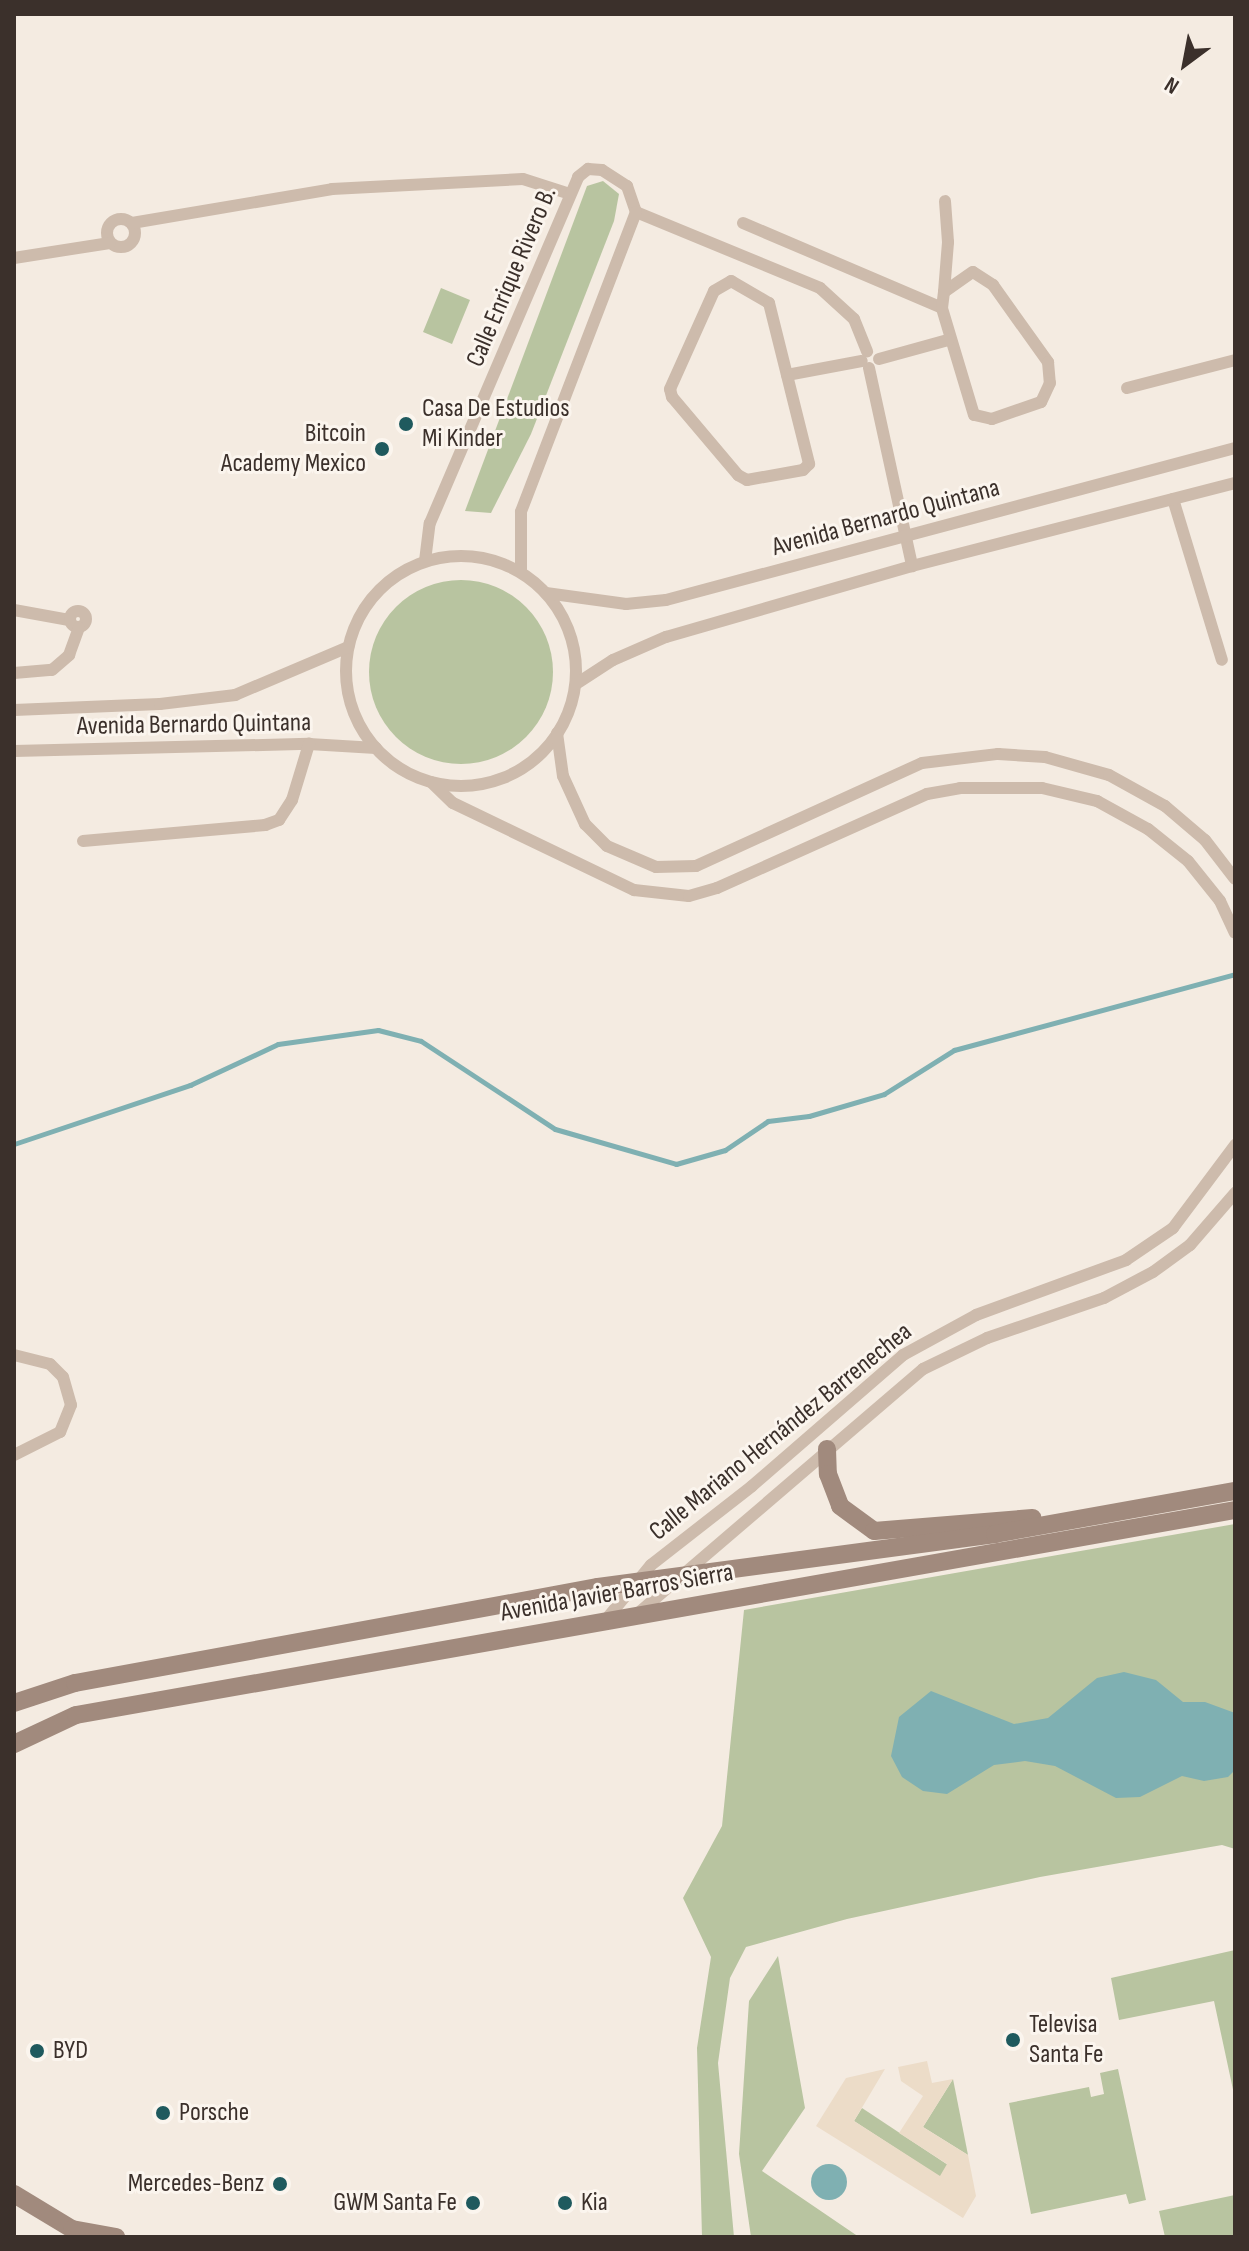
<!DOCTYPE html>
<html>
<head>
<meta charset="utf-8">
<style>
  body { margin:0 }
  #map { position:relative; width:1249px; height:2251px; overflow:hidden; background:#f4ebe1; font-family:"Sofia Sans Condensed",sans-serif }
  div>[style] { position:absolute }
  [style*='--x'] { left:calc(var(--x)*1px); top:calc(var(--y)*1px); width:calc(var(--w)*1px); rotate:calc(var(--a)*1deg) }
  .green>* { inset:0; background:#b8c4a0 }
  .round { border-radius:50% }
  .plaza>* { inset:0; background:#ecdcc8 }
  .water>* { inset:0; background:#7fb0b2 }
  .stream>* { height:5px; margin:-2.5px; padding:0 2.5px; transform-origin:2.5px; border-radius:2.5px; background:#7fb0b2 }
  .street>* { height:12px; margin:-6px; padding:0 6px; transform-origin:6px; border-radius:6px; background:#cdbbac }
  .street>.ring { margin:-6px; padding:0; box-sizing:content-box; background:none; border:12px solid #cdbbac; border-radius:50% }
  .secondary>* { height:18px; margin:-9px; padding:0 9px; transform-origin:9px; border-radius:9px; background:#a18a7d }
  .dots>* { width:22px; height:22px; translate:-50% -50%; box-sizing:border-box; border:4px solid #fbf5ee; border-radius:50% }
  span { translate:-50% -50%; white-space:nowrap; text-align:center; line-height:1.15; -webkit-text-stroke:6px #fbf5ee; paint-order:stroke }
  .street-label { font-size:26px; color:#3b302b }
  .poi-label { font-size:26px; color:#3b302b }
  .left { translate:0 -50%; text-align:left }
  .right { translate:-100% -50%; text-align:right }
  .frame { position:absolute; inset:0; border:16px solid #3b302b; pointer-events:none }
  .north { position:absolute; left:1145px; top:24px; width:80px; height:80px; -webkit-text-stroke:6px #fbf5ee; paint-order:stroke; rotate:212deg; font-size:22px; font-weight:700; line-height:32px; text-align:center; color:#3b302b }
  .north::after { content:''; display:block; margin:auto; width:28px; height:36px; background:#3b302b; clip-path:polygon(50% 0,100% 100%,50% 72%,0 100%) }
</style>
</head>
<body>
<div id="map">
  <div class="green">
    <i style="clip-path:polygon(603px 181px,619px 194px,614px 221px,531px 434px,491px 513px,465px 511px,587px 186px)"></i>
    <i style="clip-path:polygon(441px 288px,470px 300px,452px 344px,423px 332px)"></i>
    <i class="round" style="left:369px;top:580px;width:184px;height:184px"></i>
    <i style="clip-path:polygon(1235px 1524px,1235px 1849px,1222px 1845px,1040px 1877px,847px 1919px,746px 1947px,730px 1978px,718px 2063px,734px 2237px,702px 2237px,697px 2048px,711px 1957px,683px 1898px,722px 1826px,744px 1610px)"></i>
    <i style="clip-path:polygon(1235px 1950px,1235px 2099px,1214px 2001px,1119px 2020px,1111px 1978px)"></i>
    <i style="clip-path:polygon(778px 1956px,805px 2108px,762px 2171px,859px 2237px,751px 2237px,739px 2154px,749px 2001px)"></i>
    <i style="clip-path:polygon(1118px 2069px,1146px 2200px,1129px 2204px,1126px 2194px,1031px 2214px,1009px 2103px,1089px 2087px,1091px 2097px,1104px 2094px,1100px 2073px)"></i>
    <i style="clip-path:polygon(953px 2079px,968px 2155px,923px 2127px)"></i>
    <i style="clip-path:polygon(862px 2108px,948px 2165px,940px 2177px,854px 2121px)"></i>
    <i style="clip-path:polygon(1235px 2195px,1235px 2237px,1165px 2237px,1159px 2211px)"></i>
  </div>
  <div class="plaza">
    <i style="clip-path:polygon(927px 2061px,932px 2083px,953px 2079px,923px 2127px,968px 2155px,976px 2196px,963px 2218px,816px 2126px,846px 2078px,885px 2069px,854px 2121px,940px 2176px,947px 2164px,899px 2133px,923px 2096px,901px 2081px,898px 2067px)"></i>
  </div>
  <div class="water">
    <i style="clip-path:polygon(1124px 1672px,1156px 1680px,1183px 1702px,1205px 1702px,1235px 1713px,1235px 1770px,1228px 1777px,1204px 1781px,1182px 1776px,1140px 1797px,1116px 1798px,1055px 1766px,1025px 1761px,994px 1765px,947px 1794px,923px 1791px,902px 1777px,891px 1756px,899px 1717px,931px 1691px,1014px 1724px,1048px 1718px,1097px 1678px)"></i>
    <i class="round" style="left:811px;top:2164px;width:36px;height:36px"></i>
  </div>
  <div class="stream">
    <i style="--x:14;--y:1144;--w:186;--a:-18.5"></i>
    <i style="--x:190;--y:1085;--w:97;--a:-25"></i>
    <i style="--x:278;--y:1044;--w:101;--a:-8"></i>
    <i style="--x:378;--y:1030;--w:44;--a:14.3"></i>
    <i style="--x:421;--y:1041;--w:160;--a:33.3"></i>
    <i style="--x:555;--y:1129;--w:126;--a:16.1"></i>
    <i style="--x:676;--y:1164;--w:51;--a:-15.9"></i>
    <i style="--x:725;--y:1150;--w:52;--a:-34"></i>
    <i style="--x:768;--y:1121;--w:41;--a:-7"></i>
    <i style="--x:809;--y:1116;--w:78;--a:-16.3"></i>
    <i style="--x:884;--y:1094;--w:83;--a:-32.2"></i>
    <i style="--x:954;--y:1050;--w:291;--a:-15.1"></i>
  </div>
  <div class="street">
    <i style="--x:636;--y:212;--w:199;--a:22.4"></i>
    <i style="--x:820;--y:288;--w:46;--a:42.4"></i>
    <i style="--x:854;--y:319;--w:35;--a:68"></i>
    <i class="ring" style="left:107px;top:219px;width:16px;height:16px"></i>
    <i style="--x:132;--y:223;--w:203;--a:-9.6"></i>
    <i style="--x:332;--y:189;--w:191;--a:-3"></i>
    <i style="--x:523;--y:179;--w:49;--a:17.7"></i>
    <i style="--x:743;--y:223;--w:216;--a:23.1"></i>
    <i style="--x:14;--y:258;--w:97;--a:-8.9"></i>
    <i style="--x:731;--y:281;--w:44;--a:30.1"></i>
    <i style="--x:769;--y:303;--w:166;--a:76"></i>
    <i style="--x:809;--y:464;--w:8;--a:135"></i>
    <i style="--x:803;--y:470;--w:57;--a:169.9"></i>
    <i style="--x:747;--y:480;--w:10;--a:-151"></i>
    <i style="--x:738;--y:475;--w:102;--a:-130.2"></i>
    <i style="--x:672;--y:397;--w:8;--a:-104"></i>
    <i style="--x:670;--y:389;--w:107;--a:-65.8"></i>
    <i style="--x:714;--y:291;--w:20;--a:-30"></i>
    <i style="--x:944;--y:292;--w:35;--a:-35"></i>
    <i style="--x:973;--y:272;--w:24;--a:33"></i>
    <i style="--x:993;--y:285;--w:95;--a:54.5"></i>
    <i style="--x:1048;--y:362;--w:21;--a:85"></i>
    <i style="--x:1050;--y:383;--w:21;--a:115"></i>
    <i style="--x:1041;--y:402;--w:52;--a:160.9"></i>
    <i style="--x:992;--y:419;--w:18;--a:-167"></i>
    <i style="--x:974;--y:415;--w:112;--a:-106.7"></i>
    <i style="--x:942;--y:308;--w:16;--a:-83"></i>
    <i style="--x:944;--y:292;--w:50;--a:-85.4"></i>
    <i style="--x:948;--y:242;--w:41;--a:-94.2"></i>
    <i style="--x:879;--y:359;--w:72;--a:-15.4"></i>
    <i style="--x:869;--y:368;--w:203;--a:77.7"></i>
    <i style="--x:787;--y:375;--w:76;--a:-10.6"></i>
    <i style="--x:1127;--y:388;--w:112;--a:-14.5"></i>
    <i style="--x:1173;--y:499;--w:168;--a:73.1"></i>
    <i class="ring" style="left:346px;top:556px;width:218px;height:218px"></i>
    <i style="--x:425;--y:561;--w:38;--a:-83"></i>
    <i style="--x:430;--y:523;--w:376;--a:-66.8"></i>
    <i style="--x:578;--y:177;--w:13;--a:-39"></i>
    <i style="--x:588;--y:169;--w:14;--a:4"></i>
    <i style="--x:602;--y:170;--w:30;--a:33"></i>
    <i style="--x:627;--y:186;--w:28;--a:71"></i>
    <i style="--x:636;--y:212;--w:321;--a:111"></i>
    <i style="--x:521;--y:512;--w:60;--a:90"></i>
    <i style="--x:546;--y:593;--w:81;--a:7.8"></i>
    <i style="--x:626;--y:604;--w:40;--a:-5.7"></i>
    <i style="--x:666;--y:600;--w:589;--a:-14.96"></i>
    <i style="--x:14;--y:610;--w:56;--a:10.3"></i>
    <i class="ring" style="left:70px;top:611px;width:4px;height:4px"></i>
    <i style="--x:14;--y:673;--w:38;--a:-5"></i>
    <i style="--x:52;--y:670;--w:23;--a:-41"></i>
    <i style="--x:69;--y:655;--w:29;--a:-70"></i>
    <i style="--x:576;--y:684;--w:44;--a:-33"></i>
    <i style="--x:613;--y:660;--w:58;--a:-23.5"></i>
    <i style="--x:666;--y:637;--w:256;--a:-16.1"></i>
    <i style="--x:912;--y:566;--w:333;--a:-14.4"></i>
    <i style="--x:14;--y:710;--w:146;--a:-2.4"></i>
    <i style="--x:160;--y:704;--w:76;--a:-6.8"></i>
    <i style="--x:235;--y:695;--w:123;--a:-23"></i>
    <i style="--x:557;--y:733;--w:43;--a:82.1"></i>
    <i style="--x:563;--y:776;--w:53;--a:65.4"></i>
    <i style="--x:585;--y:824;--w:31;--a:45"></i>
    <i style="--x:607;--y:846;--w:53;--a:23.2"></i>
    <i style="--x:656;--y:867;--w:40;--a:-1.4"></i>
    <i style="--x:696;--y:866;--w:248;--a:-24.5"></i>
    <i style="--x:922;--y:763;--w:77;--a:-6.8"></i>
    <i style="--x:998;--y:754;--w:47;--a:3.7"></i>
    <i style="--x:1045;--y:757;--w:66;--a:15.7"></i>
    <i style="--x:1109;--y:775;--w:64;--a:29"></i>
    <i style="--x:1165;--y:806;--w:52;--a:40.4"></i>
    <i style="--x:1205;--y:840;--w:49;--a:52.4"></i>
    <i style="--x:14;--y:751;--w:295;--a:-1.4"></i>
    <i style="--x:309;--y:744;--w:67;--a:3.4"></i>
    <i style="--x:431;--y:782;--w:30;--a:44"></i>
    <i style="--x:453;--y:803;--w:201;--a:25.7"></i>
    <i style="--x:634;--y:890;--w:55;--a:6.2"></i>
    <i style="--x:689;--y:896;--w:29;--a:-16"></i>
    <i style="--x:717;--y:888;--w:230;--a:-24.1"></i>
    <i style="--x:927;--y:794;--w:34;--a:-10"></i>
    <i style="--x:960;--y:788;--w:82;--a:0"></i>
    <i style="--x:1042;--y:788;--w:57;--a:13.3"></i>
    <i style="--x:1097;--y:801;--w:58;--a:28.8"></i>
    <i style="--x:1148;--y:829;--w:51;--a:38.7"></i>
    <i style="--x:1188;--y:861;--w:51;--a:51.3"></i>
    <i style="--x:1220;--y:901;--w:35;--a:65"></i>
    <i style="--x:83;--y:841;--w:183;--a:-5"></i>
    <i style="--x:265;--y:825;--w:15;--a:-20"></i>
    <i style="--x:279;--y:820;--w:24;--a:-57"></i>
    <i style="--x:292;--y:800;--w:59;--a:-73.1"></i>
    <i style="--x:14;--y:1355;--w:37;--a:14"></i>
    <i style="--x:50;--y:1364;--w:18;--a:45"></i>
    <i style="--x:63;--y:1377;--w:29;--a:74"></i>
    <i style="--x:71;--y:1405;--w:29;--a:112"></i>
    <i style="--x:60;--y:1432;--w:51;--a:153.4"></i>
    <i style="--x:636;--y:1615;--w:378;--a:-40.6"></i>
    <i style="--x:923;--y:1369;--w:71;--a:-25.8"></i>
    <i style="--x:987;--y:1338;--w:124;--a:-18.9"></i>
    <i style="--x:1104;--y:1298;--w:55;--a:-28"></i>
    <i style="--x:1153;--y:1272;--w:46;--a:-36.1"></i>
    <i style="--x:1190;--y:1245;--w:69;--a:-49.1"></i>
    <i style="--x:604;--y:1622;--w:74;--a:-50.5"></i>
    <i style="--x:651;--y:1565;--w:128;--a:-38"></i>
    <i style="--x:752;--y:1486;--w:200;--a:-40.9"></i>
    <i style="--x:903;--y:1355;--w:83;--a:-28.7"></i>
    <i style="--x:976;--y:1315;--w:160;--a:-20.1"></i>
    <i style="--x:1126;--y:1260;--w:57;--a:-34.2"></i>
    <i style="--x:1173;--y:1228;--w:104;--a:-53.2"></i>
  </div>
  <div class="secondary">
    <i style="--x:827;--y:1449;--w:25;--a:88"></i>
    <i style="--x:828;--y:1474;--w:34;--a:69"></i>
    <i style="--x:840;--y:1506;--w:42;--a:36.3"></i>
    <i style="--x:874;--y:1531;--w:159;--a:-4.7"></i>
    <i style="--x:14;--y:1703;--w:64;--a:-18.2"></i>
    <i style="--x:75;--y:1683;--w:532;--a:-10.4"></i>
    <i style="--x:598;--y:1587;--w:401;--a:-7.6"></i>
    <i style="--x:995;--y:1534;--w:244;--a:-10.2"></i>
    <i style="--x:14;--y:1744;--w:68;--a:-25.1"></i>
    <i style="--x:76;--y:1715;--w:1177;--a:-10.03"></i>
    <i style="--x:14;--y:2194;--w:68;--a:31.1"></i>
    <i style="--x:72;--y:2229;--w:45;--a:10.3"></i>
  </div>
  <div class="dots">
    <i style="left:406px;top:424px;background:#1f5a5e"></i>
    <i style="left:382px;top:449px;background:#1f5a5e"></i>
    <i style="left:1013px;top:2040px;background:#1f5a5e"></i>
    <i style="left:37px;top:2051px;background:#1f5a5e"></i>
    <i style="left:163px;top:2113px;background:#1f5a5e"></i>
    <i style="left:280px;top:2184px;background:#1f5a5e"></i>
    <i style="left:473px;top:2203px;background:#1f5a5e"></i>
    <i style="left:565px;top:2203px;background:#1f5a5e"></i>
  </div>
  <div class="street-label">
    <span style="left:512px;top:277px;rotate:-67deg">Calle Enrique Rivero B.</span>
    <span style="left:886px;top:518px;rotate:-15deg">Avenida Bernardo Quintana</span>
    <span style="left:194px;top:725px;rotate:-1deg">Avenida Bernardo Quintana</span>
    <span style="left:781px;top:1432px;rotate:-39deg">Calle Mariano Hernández Barrenechea</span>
    <span style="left:617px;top:1593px;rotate:-10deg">Avenida Javier Barros Sierra</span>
  </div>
  <div class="poi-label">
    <span class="left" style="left:422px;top:424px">Casa De Estudios<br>Mi Kinder</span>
    <span class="right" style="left:366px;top:449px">Bitcoin<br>Academy Mexico</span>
    <span class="left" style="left:1029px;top:2040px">Televisa<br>Santa Fe</span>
    <span class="left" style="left:53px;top:2051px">BYD</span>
    <span class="left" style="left:179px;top:2113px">Porsche</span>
    <span class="right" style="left:264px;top:2184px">Mercedes-Benz</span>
    <span class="right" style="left:457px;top:2203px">GWM Santa Fe</span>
    <span class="left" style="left:581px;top:2203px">Kia</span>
  </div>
  <div class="frame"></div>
  <div class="north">N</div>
</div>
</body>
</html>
